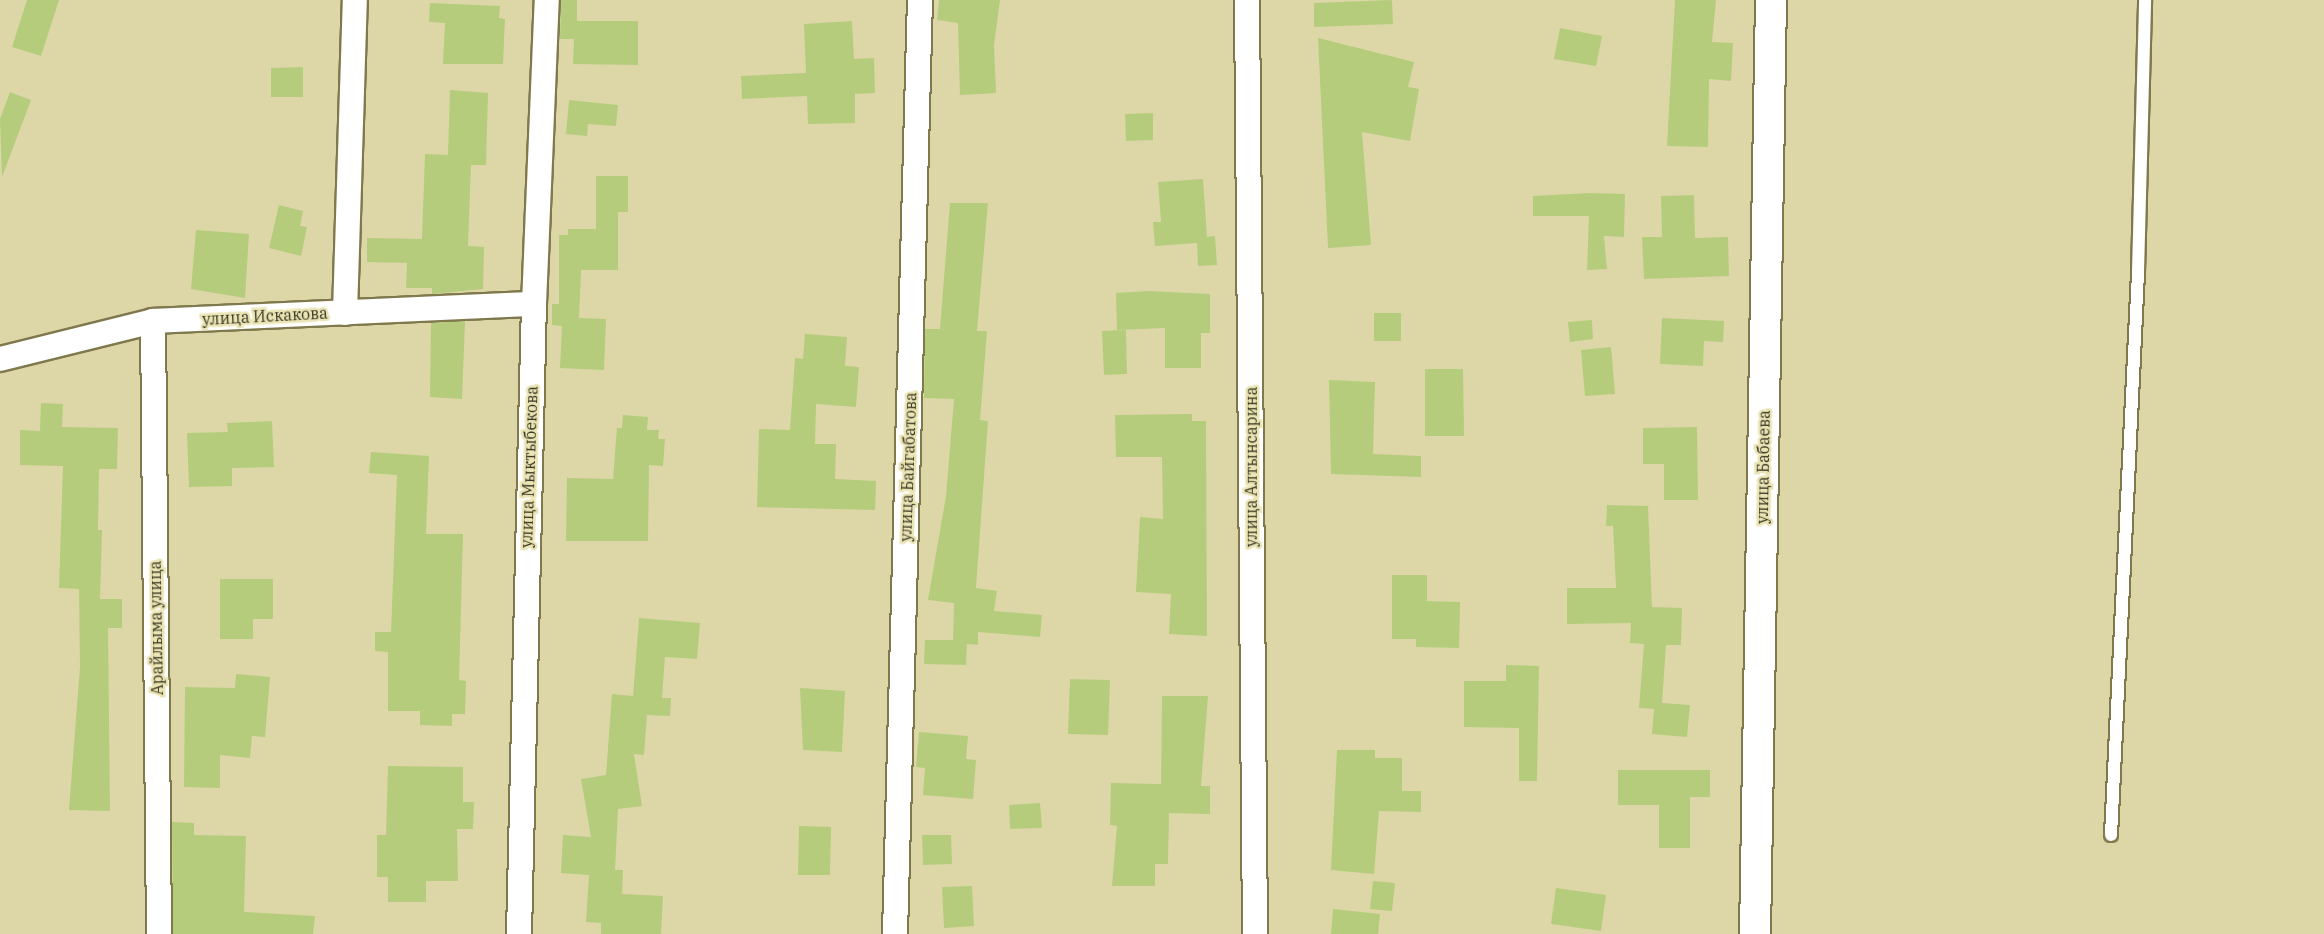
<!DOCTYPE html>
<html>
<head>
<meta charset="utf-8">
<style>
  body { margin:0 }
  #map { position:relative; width:2324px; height:934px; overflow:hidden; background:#ddd7a7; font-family:"IBM Plex Serif",serif }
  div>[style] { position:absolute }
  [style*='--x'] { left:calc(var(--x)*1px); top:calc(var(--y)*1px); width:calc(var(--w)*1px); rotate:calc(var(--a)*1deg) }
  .building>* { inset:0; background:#b5cc7d }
  .roads { filter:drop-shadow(2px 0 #7f794d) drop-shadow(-2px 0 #7f794d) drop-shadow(0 2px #7f794d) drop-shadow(0 -2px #7f794d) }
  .service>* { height:12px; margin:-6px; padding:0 6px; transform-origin:6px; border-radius:6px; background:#fff }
  .minor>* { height:24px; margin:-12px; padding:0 12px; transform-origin:12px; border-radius:12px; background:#fff }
  .tertiary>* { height:30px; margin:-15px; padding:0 15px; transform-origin:15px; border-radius:15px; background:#fff }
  span { translate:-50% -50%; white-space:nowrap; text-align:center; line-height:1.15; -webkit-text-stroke:5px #eae4b4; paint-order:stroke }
  .street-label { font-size:16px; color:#373522 }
</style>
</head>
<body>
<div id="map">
  <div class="building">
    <i style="clip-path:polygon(27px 0,59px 0,41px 56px,12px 47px)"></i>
    <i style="clip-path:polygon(561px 0,577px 0,577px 21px,638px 21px,638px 65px,573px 64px,574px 39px,560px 39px)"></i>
    <i style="clip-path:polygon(939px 0,1000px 0,994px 45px,996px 93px,960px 95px,958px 23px,937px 20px)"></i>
    <i style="clip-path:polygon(1392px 0,1393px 24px,1314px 27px,1314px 3px)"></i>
    <i style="clip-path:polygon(1675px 0,1716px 0,1712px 42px,1733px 43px,1731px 81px,1709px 79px,1708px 147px,1667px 146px)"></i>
    <i style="clip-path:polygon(430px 3px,500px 6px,499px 18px,505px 19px,503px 64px,443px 64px,445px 23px,429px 22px)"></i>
    <i style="clip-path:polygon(852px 21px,854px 59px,874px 58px,875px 93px,855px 94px,855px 123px,808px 124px,807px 96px,742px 99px,741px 76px,806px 73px,804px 24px)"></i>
    <i style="clip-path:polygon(1560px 28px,1602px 36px,1596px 66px,1554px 59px)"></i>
    <i style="clip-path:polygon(1318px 38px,1414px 62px,1408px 87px,1419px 89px,1410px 141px,1362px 132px,1371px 245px,1328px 248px)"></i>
    <i style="clip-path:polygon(303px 67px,303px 97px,271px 97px,271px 68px)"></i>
    <i style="clip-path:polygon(450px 90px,488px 93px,486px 165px,471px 165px,468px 246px,484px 247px,483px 289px,432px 294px,432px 288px,406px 288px,407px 263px,367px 262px,367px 238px,422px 239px,425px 154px,448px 155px)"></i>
    <i style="clip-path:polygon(10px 92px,31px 100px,2px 177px,0 119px)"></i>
    <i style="clip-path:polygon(569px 100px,618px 105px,616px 126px,588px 124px,587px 136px,566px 134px)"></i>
    <i style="clip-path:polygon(1153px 113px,1153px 140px,1126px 141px,1125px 114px)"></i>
    <i style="clip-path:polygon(596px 176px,628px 176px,628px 212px,618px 212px,618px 270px,581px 270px,579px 318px,606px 319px,604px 370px,560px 368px,562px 326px,552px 325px,552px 304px,559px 304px,559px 235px,568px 235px,568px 229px,596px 229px)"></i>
    <i style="clip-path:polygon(1203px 179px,1207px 237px,1215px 236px,1217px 265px,1198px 266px,1197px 243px,1155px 246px,1153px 222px,1161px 222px,1158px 182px)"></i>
    <i style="clip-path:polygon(1589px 193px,1625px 194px,1624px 237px,1604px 236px,1607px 269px,1587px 270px,1589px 216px,1533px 216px,1533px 196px)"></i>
    <i style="clip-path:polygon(1694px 195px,1695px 238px,1728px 237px,1729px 276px,1644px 279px,1642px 237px,1662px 237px,1661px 196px)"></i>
    <i style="clip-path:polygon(950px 203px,988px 203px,977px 331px,987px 331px,980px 420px,988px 421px,976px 588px,997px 591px,994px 611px,1042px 615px,1040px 637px,978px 632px,978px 645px,967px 644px,966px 665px,924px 664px,925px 640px,953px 640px,954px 603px,928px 600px,946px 496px,954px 399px,924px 398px,925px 329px,940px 329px)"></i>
    <i style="clip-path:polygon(279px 205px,303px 211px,300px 226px,307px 227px,301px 256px,269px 248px)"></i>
    <i style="clip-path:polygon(196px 230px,249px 234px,245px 298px,191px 289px)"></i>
    <i style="clip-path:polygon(1148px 291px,1210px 294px,1210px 333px,1201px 333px,1201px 368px,1165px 368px,1165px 328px,1117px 330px,1116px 293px)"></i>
    <i style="clip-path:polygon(1374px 313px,1401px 313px,1401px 341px,1374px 341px)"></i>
    <i style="clip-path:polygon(1662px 318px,1724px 321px,1723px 342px,1704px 341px,1703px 366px,1660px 364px)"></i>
    <i style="clip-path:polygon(1592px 320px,1593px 339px,1570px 342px,1568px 322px)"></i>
    <i style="clip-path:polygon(465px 321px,462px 399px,430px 397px,431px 323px)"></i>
    <i style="clip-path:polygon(1126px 330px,1127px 374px,1104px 375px,1102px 331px)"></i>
    <i style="clip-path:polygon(805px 334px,847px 337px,845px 366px,859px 367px,856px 407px,816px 404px,815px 444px,836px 444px,835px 479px,876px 481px,875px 510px,757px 507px,759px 429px,790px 430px,795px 358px,803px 359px)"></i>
    <i style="clip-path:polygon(1611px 347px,1615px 394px,1585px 396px,1581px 350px)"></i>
    <i style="clip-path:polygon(1425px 369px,1463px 369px,1464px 436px,1425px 436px)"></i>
    <i style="clip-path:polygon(1329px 380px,1375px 382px,1373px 454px,1421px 456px,1421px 477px,1331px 474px)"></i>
    <i style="clip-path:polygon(41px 403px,63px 404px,62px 427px,118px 428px,117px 469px,99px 469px,98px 530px,102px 530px,100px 599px,122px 599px,122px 628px,108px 628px,110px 811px,69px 810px,80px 667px,79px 589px,59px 588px,63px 466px,20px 465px,20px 430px,40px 431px)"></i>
    <i style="clip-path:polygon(1192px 414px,1192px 421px,1206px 421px,1207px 636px,1169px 634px,1171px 594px,1136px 592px,1140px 517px,1163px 519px,1162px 457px,1116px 457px,1115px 415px)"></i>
    <i style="clip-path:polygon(623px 415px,648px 417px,647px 430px,659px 430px,658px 439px,665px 439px,663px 466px,649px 465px,648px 541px,566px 541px,567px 478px,613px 479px,617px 428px,622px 428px)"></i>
    <i style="clip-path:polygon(272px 421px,274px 467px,232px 468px,232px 486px,189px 487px,187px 433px,228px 432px,227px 423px)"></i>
    <i style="clip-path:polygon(1697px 427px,1698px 500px,1664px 500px,1664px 464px,1643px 464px,1643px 428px)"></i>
    <i style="clip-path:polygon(371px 452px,429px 456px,426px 534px,463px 534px,459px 680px,466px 681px,465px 714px,452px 714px,452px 726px,420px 725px,420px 711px,388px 711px,388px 652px,375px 651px,375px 632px,391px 632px,397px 475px,369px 473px)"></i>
    <i style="clip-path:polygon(1607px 505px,1648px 506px,1652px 607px,1682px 608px,1681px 645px,1666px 645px,1662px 703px,1690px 705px,1687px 737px,1652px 734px,1654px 709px,1639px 708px,1644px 644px,1630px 643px,1631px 623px,1567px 624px,1567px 588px,1616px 588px,1613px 526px,1606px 526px)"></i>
    <i style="clip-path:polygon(1392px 575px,1427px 575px,1427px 601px,1460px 602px,1459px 648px,1416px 647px,1416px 639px,1392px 639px)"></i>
    <i style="clip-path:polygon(220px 579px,273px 579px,273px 619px,253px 619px,253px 639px,220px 639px)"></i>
    <i style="clip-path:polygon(639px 618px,700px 623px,697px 659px,665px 657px,662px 698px,671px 698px,670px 716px,647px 715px,644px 755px,634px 754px,642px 806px,618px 809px,615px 870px,623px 870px,622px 894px,663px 896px,661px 934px,601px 934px,601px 923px,586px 922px,589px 875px,561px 873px,563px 835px,591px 837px,581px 779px,606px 775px,612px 694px,633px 696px)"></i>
    <i style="clip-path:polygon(1506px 665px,1539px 666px,1537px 781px,1519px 781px,1519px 728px,1464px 727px,1464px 681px,1506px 681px)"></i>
    <i style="clip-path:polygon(236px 674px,270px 677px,265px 737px,252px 736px,250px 758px,220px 755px,220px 788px,184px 787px,185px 687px,235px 688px)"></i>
    <i style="clip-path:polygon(1070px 679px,1110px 680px,1108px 735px,1068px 734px)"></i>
    <i style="clip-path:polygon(800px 688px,845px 691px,842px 752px,803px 750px)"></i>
    <i style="clip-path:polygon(1162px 696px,1208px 696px,1201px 786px,1210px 786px,1210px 814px,1169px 813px,1168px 864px,1155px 864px,1155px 886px,1112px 886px,1117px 826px,1110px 825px,1111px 783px,1161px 784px)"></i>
    <i style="clip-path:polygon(919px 732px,968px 736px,966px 759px,976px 760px,973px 799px,923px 795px,925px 768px,916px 767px)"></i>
    <i style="clip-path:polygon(1337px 750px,1375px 750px,1375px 758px,1402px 758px,1402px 791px,1421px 791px,1421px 812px,1379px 811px,1374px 874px,1331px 870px)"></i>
    <i style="clip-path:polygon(388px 766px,463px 767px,463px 802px,474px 802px,473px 829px,457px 829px,458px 881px,426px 881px,426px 902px,388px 902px,388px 877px,377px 877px,377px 835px,386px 835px)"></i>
    <i style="clip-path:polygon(1618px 770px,1710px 770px,1710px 797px,1690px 797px,1690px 848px,1659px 848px,1659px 805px,1618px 805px)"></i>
    <i style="clip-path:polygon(1040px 803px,1042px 828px,1010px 829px,1009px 805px)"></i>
    <i style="clip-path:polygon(172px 822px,194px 823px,194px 835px,246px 836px,244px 912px,315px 916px,313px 934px,173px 934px)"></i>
    <i style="clip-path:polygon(799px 826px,831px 827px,830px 875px,798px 875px)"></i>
    <i style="clip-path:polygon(922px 835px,951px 835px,952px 864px,923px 865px)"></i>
    <i style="clip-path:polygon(1373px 881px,1395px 883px,1392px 911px,1370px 909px)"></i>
    <i style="clip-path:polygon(972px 886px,974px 926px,944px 928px,942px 887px)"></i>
    <i style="clip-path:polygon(1556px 888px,1606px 895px,1601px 931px,1551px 924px)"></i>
    <i style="clip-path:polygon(1333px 909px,1380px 914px,1378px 934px,1331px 934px)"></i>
  </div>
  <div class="roads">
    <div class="service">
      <i style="--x:2111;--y:835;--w:564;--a:-87.25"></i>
      <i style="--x:2138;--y:272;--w:272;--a:-88.5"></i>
    </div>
    <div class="minor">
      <i style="--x:1247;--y:0;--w:934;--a:89.51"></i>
      <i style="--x:345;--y:313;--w:313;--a:-88.2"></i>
      <i style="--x:153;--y:321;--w:613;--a:89.44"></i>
      <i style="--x:0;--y:359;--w:158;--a:-13.9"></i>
      <i style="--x:153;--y:321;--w:381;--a:-2.6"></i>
      <i style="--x:519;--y:934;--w:630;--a:-88.64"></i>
      <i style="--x:534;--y:304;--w:304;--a:-87.6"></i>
      <i style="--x:895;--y:934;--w:934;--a:-88.47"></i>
    </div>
    <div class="tertiary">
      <i style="--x:1755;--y:934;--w:934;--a:-89.02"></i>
    </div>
  </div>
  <div class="street-label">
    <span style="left:265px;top:316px;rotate:-3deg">улица Искакова</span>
    <span style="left:529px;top:467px;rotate:-88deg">улица Мыктыбекова</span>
    <span style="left:908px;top:467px;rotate:-88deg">улица Байгабатова</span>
    <span style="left:1251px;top:467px;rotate:-90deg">улица Алтынсарина</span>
    <span style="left:1763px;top:467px;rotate:-89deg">улица Бабаева</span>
    <span style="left:156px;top:628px;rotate:-91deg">Арайлыма улица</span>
  </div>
</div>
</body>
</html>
